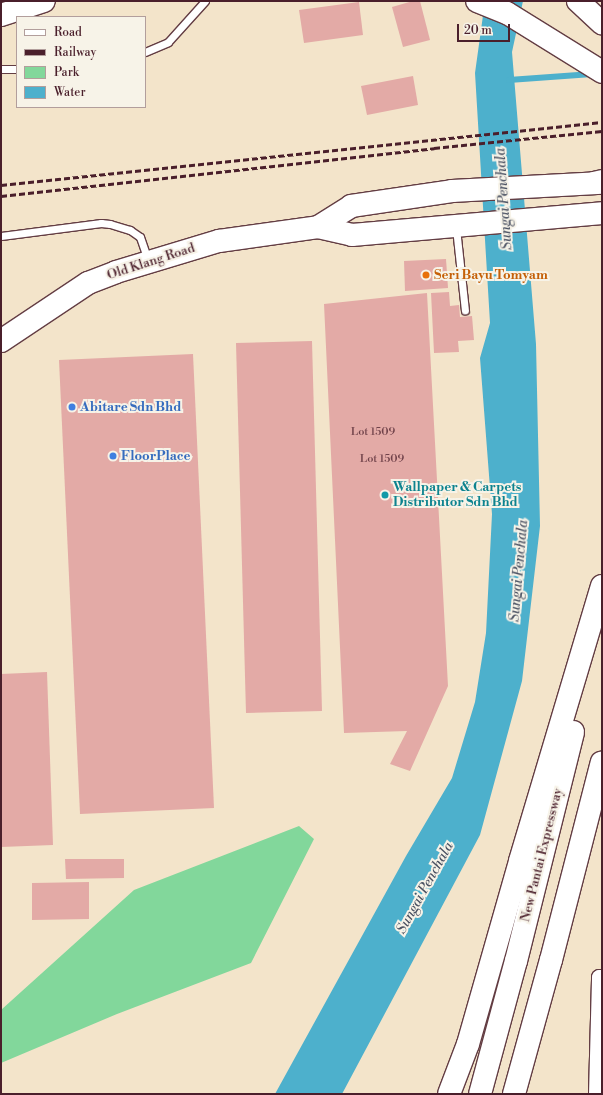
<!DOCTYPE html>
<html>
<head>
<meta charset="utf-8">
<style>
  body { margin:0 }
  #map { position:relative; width:603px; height:1095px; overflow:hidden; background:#f3e4ca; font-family:"Libre Bodoni",serif }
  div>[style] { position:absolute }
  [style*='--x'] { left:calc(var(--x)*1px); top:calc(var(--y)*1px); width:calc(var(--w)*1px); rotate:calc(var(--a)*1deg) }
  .green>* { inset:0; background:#82d79b }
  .water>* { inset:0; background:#4db0cc }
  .stream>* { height:5.5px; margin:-2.75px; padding:0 2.75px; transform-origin:2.75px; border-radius:2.75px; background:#4db0cc }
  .building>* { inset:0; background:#e3aaa6 }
  .roads { filter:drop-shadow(1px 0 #633d43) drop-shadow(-1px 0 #633d43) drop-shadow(0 1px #633d43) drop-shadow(0 -1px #633d43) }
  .service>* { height:7px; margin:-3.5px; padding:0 3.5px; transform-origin:3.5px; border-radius:3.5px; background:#fff }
  .minor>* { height:15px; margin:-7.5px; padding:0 7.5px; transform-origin:7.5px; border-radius:7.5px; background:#fff }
  .primary>* { height:22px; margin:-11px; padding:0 11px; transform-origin:11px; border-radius:11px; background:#fff }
  .motorway>* { height:22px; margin:-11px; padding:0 11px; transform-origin:11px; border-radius:11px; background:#fff }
  .rail>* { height:3px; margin-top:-1.5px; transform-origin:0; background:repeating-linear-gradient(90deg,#4a1f2b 0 6px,transparent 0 9px) }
  .dots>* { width:11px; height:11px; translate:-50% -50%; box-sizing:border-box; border:2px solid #f7f3e8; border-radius:50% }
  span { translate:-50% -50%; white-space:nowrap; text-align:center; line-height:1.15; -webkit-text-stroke:4px #f7f3e8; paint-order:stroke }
  .number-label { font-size:11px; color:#70424a }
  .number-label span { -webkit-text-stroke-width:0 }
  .street-label { font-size:13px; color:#4a1f2b }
  .food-label { font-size:13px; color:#c56008; font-weight:700 }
  .left { translate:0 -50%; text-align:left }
  .shop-label { font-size:13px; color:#366cbe; font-weight:700 }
  .culture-label { font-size:13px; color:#0d838f; font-weight:700 }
  .water-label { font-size:14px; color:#4b5263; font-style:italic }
  .frame { position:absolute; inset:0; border:2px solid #4a1f2b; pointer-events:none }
  .legend { position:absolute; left:16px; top:16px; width:130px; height:92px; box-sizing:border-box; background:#f7f3e8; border:1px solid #b29e9c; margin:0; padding:5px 7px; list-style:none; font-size:12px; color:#4a1f2b }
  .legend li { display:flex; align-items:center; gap:8px; height:20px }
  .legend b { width:20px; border:1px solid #b29e9c }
  .scale { position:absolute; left:457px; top:24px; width:53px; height:18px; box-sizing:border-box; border:2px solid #4a1f2b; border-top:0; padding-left:5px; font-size:12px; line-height:14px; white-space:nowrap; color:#4a1f2b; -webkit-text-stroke:3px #f7f3e8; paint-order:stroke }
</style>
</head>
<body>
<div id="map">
  <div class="green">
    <i style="clip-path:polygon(299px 826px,314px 839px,251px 963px,117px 1014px,1px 1063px,1px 1010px,134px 890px)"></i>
  </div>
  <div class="water">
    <i style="clip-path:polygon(485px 1px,523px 1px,512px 52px,536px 344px,540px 526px,522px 681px,480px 835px,342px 1094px,275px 1094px,406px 856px,452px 778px,475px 702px,486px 633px,492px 514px,480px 358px,490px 323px,475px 73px)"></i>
  </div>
  <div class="stream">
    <i style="--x:509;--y:80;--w:83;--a:-4.1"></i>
  </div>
  <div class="building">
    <i style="clip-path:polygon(413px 1px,420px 1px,430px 40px,403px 47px,392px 7px)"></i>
    <i style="clip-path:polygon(359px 2px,363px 35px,304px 43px,299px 10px)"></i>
    <i style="clip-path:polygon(413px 76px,418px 105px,367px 115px,361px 86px)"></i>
    <i style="clip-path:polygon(446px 259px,448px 288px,405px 291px,404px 261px)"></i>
    <i style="clip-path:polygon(449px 292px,450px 306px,459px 305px,460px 317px,472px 316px,474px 340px,458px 341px,459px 352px,434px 353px,431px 293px)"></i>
    <i style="clip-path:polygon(427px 293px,448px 686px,410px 771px,390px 764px,407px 731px,344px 733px,324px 304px)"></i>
    <i style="clip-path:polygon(312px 341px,322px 711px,246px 713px,236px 343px)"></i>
    <i style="clip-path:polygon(193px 354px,214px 808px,80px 814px,59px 360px)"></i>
    <i style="clip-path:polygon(47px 672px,53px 845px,1px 847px,1px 674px)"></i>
    <i style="clip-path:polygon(65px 859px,124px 859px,124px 878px,66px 879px)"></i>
    <i style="clip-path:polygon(89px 882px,89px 919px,32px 920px,32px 883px)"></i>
  </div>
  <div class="roads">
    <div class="service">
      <i style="--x:145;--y:52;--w:25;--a:-23"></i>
      <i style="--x:168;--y:42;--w:55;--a:-47.9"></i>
      <i style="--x:1;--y:69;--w:16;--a:0"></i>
      <i style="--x:456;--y:228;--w:83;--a:83.8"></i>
      <i style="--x:1;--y:236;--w:101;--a:-7.4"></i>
      <i style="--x:101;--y:223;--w:9;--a:6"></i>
      <i style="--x:110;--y:224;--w:21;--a:17"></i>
      <i style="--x:130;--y:230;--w:12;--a:35"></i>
      <i style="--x:140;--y:237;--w:24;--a:71"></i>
    </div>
    <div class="minor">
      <i style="--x:596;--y:1094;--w:117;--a:-88.5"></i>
      <i style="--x:599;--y:977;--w:3;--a:0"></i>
    </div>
    <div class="primary">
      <i style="--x:318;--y:227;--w:39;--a:-32"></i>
      <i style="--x:351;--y:206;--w:102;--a:-8.4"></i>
      <i style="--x:452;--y:191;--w:150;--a:-3.1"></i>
      <i style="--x:1;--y:341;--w:105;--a:-33.7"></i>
      <i style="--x:88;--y:283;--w:30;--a:-21"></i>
      <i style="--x:116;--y:272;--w:108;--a:-16.8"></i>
      <i style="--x:219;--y:241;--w:100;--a:-8"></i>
      <i style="--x:318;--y:227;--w:35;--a:13"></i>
      <i style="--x:352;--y:235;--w:251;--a:-5"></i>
    </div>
    <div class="motorway">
      <i style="--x:477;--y:1;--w:32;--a:22"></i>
      <i style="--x:507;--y:13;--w:112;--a:31.8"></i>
      <i style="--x:578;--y:1;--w:33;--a:43"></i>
      <i style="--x:1;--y:15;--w:45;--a:-18"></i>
      <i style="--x:594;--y:183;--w:8;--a:-14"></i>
      <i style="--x:449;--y:1094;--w:53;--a:-69.2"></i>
      <i style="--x:468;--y:1044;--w:190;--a:-74.1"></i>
      <i style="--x:520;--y:861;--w:287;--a:-73.4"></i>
      <i style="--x:480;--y:1094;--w:138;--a:-74.9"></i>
      <i style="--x:516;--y:961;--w:236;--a:-76"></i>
      <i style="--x:514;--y:1094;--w:139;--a:-74.6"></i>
      <i style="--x:551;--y:960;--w:204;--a:-75.6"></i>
    </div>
  </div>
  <div class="rail">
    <i style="--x:1;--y:185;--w:604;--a:-5.98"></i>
    <i style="--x:1;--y:196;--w:436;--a:-6.3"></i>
    <i style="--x:434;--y:148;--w:169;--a:-5.8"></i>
  </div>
  <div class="dots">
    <i style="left:426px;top:275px;background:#e8710a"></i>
    <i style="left:72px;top:407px;background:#3f7fe0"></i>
    <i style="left:113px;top:456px;background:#3f7fe0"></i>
    <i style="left:385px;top:495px;background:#0f9aa8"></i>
  </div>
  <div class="number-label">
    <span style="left:373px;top:432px">Lot 1509</span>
    <span style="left:382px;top:459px">Lot 1509</span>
  </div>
  <div class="street-label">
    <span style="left:151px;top:262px;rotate:-18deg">Old Klang Road</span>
    <span style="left:542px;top:855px;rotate:-76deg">New Pantai Expressway</span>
  </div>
  <div class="food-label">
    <span class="left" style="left:434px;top:275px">Seri Bayu Tomyam</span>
  </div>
  <div class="shop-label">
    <span class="left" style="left:80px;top:407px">Abitare Sdn Bhd</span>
    <span class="left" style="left:121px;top:456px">FloorPlace</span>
  </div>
  <div class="culture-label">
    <span class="left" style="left:393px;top:495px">Wallpaper &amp; Carpets<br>Distributor Sdn Bhd</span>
  </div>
  <div class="water-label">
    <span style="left:504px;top:199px;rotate:-94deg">Sungai Penchala</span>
    <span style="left:519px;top:571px;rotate:-85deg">Sungai Penchala</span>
    <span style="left:425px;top:888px;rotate:-61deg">Sungai Penchala</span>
  </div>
  <div class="frame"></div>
  <ul class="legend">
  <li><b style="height:5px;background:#fff"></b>Road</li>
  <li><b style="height:5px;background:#4a1f2b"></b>Railway</li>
  <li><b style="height:11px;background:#82d79b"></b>Park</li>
  <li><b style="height:11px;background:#4db0cc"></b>Water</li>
  </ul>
  <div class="scale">20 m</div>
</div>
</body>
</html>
